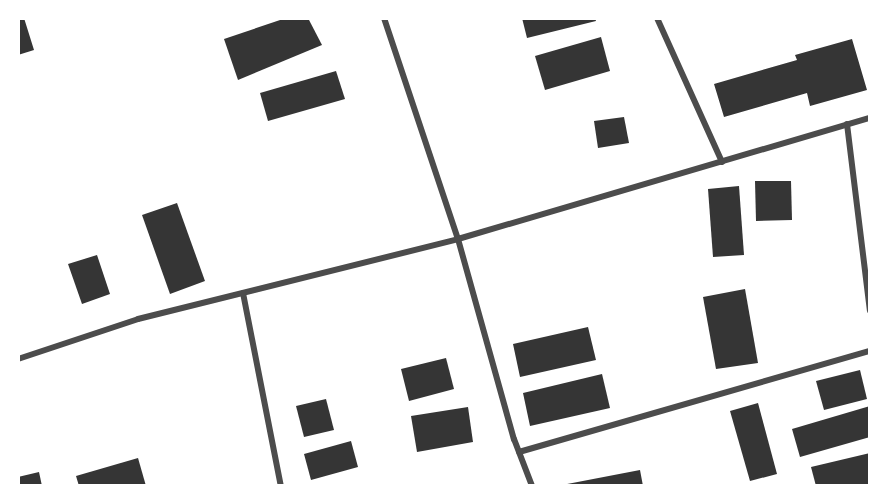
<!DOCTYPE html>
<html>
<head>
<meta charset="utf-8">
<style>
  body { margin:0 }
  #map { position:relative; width:888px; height:504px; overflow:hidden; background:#fff; font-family:Cabin,sans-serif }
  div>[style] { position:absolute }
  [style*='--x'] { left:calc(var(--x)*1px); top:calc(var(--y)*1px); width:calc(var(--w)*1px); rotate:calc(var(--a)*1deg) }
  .building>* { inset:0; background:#353535 }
  .minor>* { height:6px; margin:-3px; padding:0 3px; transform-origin:3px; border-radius:3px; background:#4c4c4c }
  span { translate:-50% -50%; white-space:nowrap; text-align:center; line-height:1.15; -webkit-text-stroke:6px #fff; paint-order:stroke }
  .frame { position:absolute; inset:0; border:20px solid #fff; pointer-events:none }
</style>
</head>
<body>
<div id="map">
  <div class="building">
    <i style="clip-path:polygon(18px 18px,24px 18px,34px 50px,18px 55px)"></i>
    <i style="clip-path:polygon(286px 18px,308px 18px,322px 45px,238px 80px,224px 39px)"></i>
    <i style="clip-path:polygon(522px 18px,595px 18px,596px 21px,527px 38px)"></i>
    <i style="clip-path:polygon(601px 37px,610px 71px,545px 90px,535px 56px)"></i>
    <i style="clip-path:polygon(852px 39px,867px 90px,810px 106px,807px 93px,724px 117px,714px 84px,797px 60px,795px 55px)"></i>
    <i style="clip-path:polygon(336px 71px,345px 99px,268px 121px,260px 93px)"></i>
    <i style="clip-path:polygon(624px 117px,629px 143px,598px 148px,594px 121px)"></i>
    <i style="clip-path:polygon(755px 181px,791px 181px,792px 220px,756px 221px)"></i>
    <i style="clip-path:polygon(739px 186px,744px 255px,713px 257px,708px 189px)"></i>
    <i style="clip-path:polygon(177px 203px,205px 281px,170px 294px,142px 215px)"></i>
    <i style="clip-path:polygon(97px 255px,110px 294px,82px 304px,68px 264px)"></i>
    <i style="clip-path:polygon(745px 289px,758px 363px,716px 369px,703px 297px)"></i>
    <i style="clip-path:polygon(588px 327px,596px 360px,520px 377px,513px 344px)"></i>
    <i style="clip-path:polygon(446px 358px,454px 389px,409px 401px,401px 369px)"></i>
    <i style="clip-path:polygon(860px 370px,867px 399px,824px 410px,816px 381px)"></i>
    <i style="clip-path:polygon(602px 374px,610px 408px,530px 426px,523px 393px)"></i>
    <i style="clip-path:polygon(326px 399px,334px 430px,304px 437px,296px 406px)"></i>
    <i style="clip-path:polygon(758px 403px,777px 474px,750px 481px,730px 411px)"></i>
    <i style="clip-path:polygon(870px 406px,870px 437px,800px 457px,792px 429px)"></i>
    <i style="clip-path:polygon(468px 407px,473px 442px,417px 452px,411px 416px)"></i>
    <i style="clip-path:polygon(351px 441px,358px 467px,311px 480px,304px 454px)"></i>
    <i style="clip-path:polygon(870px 453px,870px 486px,816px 486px,811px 467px)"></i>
    <i style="clip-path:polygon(138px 458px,146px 486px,79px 486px,76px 476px)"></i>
    <i style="clip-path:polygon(640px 470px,643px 486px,562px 486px,562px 485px)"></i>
    <i style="clip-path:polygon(39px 472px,42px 486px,18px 486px,18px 477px)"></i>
  </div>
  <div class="minor">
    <i style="--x:384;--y:18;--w:233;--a:71.5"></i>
    <i style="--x:458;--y:239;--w:208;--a:74.4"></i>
    <i style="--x:514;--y:439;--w:50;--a:69"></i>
    <i style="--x:657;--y:18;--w:158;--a:65.7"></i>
    <i style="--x:847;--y:124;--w:188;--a:83"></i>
    <i style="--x:243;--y:293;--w:197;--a:78.9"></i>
    <i style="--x:18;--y:359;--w:126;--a:-18.4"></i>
    <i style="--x:138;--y:319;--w:330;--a:-14"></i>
    <i style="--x:458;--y:239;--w:429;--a:-16.4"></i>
    <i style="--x:519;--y:452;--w:365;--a:-16.1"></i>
  </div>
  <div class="frame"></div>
</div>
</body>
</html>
